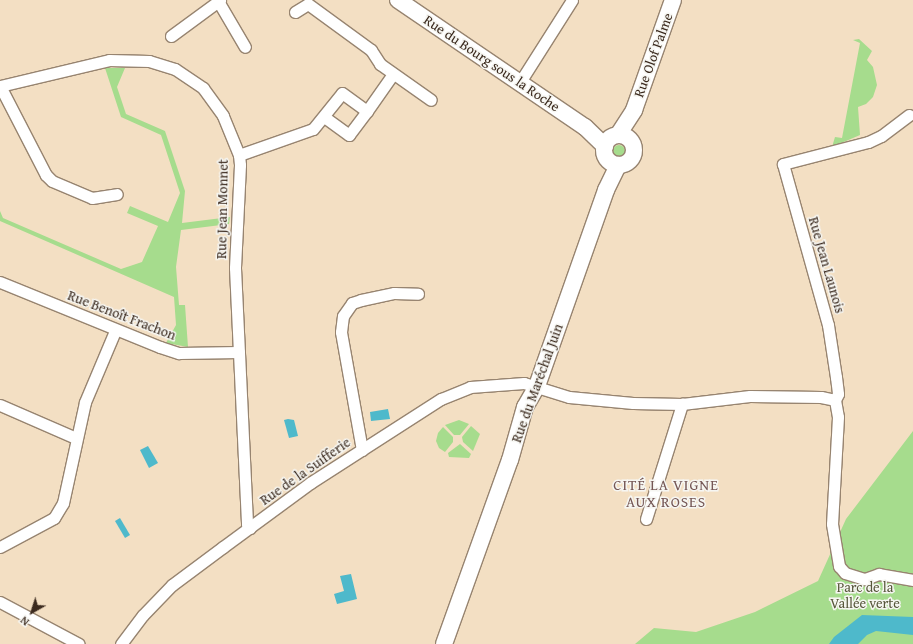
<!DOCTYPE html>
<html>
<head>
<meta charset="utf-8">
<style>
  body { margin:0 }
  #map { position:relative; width:913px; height:644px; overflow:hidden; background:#f3dfc3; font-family:"Gentium Book Plus",serif }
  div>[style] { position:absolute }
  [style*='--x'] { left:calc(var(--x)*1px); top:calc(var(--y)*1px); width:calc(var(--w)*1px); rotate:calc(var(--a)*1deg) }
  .green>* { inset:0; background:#a6dc8d }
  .round { border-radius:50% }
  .water>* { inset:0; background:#4eb9cb }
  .roads { filter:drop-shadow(1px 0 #978470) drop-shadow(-1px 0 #978470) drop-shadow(0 1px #978470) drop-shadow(0 -1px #978470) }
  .street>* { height:11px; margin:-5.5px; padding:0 5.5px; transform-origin:5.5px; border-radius:5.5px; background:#fff }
  .secondary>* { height:16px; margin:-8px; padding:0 8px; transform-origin:8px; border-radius:8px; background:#fff }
  .secondary>.ring { margin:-8px; padding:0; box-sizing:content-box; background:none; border:16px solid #fff; border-radius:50% }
  span { translate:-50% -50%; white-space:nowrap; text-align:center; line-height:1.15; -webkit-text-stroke:3px #f6f6f2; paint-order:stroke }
  .street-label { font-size:14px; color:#3b2a1e }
  .park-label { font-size:14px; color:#56563a }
  .neighbourhood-label { font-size:15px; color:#755755; letter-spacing:1px }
  .north { position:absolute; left:12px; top:592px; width:40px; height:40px; -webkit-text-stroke:3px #f6f6f2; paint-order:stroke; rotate:219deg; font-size:11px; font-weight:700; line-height:16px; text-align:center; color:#3b2a1e }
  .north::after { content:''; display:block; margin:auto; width:14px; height:18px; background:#3b2a1e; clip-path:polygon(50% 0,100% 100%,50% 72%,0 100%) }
</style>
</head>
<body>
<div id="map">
  <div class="green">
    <i style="clip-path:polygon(859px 39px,872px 51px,867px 60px,873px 67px,877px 85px,873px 97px,866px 104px,858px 107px,860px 135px,832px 147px,835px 137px,842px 138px,860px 43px,853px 40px)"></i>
    <i style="clip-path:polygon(105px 68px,125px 68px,117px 87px,126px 114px,165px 131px,185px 191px,182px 223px,230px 217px,229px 224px,181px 230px,176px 267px,179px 305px,185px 305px,188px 347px,166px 343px,176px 325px,174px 297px,0 221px,0 211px,3px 218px,121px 269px,142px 262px,158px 226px,127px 213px,130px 206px,168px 222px,180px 193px,161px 135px,121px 117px)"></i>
    <i class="round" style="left:613px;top:145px;width:12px;height:12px"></i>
    <i style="clip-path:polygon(459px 420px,469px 424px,460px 435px,454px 435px,445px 425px)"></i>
    <i style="clip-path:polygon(471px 426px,480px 434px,473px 451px,463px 442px,462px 437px)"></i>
    <i style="clip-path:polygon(443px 427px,453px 437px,453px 442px,445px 452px,439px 448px,436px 441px,438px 433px)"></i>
    <i style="clip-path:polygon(913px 431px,913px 644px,635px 644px,654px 628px,696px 632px,755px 612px,818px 581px,846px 519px)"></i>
    <i style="clip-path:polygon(460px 444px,471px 454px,469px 458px,449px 457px,448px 453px)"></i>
  </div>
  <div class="water">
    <i style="clip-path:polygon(388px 409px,390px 419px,371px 421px,370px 412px)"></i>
    <i style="clip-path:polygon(288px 419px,294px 420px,298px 436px,289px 438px,284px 420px)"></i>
    <i style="clip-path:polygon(148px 446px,158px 463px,149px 468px,140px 450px)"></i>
    <i style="clip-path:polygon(120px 518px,130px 535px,125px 538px,115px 521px)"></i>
    <i style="clip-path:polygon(351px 574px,357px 599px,337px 604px,334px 594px,344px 591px,340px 576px)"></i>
    <i style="clip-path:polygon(862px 615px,913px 617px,913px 635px,876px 631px,867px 635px,858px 644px,829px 644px,834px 637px)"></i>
  </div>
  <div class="roads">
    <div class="street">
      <i style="--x:218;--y:1;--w:53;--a:59.6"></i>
      <i style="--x:295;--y:12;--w:15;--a:-32"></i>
      <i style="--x:308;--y:4;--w:78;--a:36.1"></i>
      <i style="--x:371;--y:50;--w:17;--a:57"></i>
      <i style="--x:380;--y:64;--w:62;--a:35.2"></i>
      <i style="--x:171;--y:36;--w:61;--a:-36.3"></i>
      <i style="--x:520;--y:82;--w:97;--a:-57.6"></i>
      <i style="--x:0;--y:86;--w:112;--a:-13.4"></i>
      <i style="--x:109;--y:60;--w:40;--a:1.4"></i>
      <i style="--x:149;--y:61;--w:27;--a:17"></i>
      <i style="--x:175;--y:69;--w:34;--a:34"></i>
      <i style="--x:203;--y:88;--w:34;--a:54"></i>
      <i style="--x:223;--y:116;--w:42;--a:67.7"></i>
      <i style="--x:239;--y:155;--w:10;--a:84"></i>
      <i style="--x:240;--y:165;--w:103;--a:92.8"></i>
      <i style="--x:235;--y:268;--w:256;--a:87.3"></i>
      <i style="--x:247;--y:524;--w:5;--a:53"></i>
      <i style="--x:0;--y:86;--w:100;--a:62.7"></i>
      <i style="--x:46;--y:175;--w:8;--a:45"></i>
      <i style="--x:52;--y:181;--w:43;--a:23"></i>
      <i style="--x:92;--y:198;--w:25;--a:-9"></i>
      <i style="--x:367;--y:111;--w:45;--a:-54.9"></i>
      <i style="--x:909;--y:115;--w:35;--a:143"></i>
      <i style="--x:881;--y:136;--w:14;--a:155"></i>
      <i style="--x:868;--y:142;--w:88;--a:165.5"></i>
      <i style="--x:783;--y:164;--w:167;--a:74.4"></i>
      <i style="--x:828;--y:325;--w:53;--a:81.3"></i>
      <i style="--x:836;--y:377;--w:17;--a:83"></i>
      <i style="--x:838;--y:394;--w:7;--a:117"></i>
      <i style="--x:835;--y:400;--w:17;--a:80"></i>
      <i style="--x:838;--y:417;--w:107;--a:93.2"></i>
      <i style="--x:832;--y:524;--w:43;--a:80.5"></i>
      <i style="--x:839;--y:566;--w:9;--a:49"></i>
      <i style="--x:845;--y:573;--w:21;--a:17"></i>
      <i style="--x:865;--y:579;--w:15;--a:-20"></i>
      <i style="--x:879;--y:574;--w:35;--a:10"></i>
      <i style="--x:239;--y:155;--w:78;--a:-19.4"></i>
      <i style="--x:313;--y:129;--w:46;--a:-51.1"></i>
      <i style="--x:342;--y:93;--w:31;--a:36"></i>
      <i style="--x:367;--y:111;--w:30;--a:127"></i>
      <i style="--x:349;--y:135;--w:31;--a:-144"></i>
      <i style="--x:0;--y:282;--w:173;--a:22.1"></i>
      <i style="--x:160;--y:347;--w:20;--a:18"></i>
      <i style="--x:179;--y:353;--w:60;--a:-1"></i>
      <i style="--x:0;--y:405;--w:83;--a:23.5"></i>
      <i style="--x:362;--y:450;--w:120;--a:-100.1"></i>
      <i style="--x:341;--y:332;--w:16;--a:-83"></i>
      <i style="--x:343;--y:316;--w:16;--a:-55"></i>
      <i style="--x:352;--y:303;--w:9;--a:-18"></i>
      <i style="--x:361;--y:300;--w:34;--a:-12"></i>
      <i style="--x:394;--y:293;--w:24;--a:2"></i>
      <i style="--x:646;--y:519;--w:121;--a:-72.6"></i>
      <i style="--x:682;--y:404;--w:68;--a:-6.7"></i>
      <i style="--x:750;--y:396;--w:71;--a:0.8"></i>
      <i style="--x:821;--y:397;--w:14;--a:12"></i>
      <i style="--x:0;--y:547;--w:61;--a:-28.2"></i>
      <i style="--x:54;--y:518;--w:17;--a:-59"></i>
      <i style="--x:63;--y:503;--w:103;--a:-77.7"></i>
      <i style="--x:85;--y:402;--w:77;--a:-67.1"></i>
      <i style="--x:0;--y:602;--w:89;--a:28"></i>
      <i style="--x:121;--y:644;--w:36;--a:-53"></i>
      <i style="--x:143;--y:615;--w:42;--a:-46"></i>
      <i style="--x:172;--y:585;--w:64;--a:-36.7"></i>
      <i style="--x:223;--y:547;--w:108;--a:-36.3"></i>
      <i style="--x:310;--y:483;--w:156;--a:-32.7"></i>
      <i style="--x:441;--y:399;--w:31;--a:-22"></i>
      <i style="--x:470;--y:387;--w:54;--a:-4.2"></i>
      <i style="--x:524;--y:383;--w:47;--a:17.3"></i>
      <i style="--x:569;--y:397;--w:64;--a:5.4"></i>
      <i style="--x:633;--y:403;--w:49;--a:1.2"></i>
    </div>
    <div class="secondary">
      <i style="--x:398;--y:0;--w:226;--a:34.2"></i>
      <i style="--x:585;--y:127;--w:28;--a:44"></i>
      <i class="ring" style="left:604px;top:135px;width:14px;height:14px"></i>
      <i style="--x:618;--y:135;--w:30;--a:-57"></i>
      <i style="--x:634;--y:110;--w:117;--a:-70.5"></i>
      <i style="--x:444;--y:644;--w:195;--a:-70.3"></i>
      <i style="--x:510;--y:460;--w:55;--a:-74.2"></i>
      <i style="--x:525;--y:407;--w:24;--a:-60"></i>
      <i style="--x:537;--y:386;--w:208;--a:-70.6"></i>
      <i style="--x:606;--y:190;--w:28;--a:-64"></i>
    </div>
  </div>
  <div class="street-label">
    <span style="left:653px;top:55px;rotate:-70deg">Rue Olof Palme</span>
    <span style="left:492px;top:63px;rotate:34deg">Rue du Bourg sous la Roche</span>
    <span style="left:222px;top:209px;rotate:-89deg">Rue Jean Monnet</span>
    <span style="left:827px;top:265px;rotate:74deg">Rue Jean Launois</span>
    <span style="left:122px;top:315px;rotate:21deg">Rue Benoît Frachon</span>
    <span style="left:537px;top:383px;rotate:-70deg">Rue du Maréchal Juin</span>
    <span style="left:305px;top:471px;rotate:-35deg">Rue de la Suifferie</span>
  </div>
  <div class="park-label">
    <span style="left:865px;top:595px">Parc de la<br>Vallée verte</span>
  </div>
  <div class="neighbourhood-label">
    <span style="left:666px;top:493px">CITÉ LA VIGNE<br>AUX ROSES</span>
  </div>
  <div class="north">N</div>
</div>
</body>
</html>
